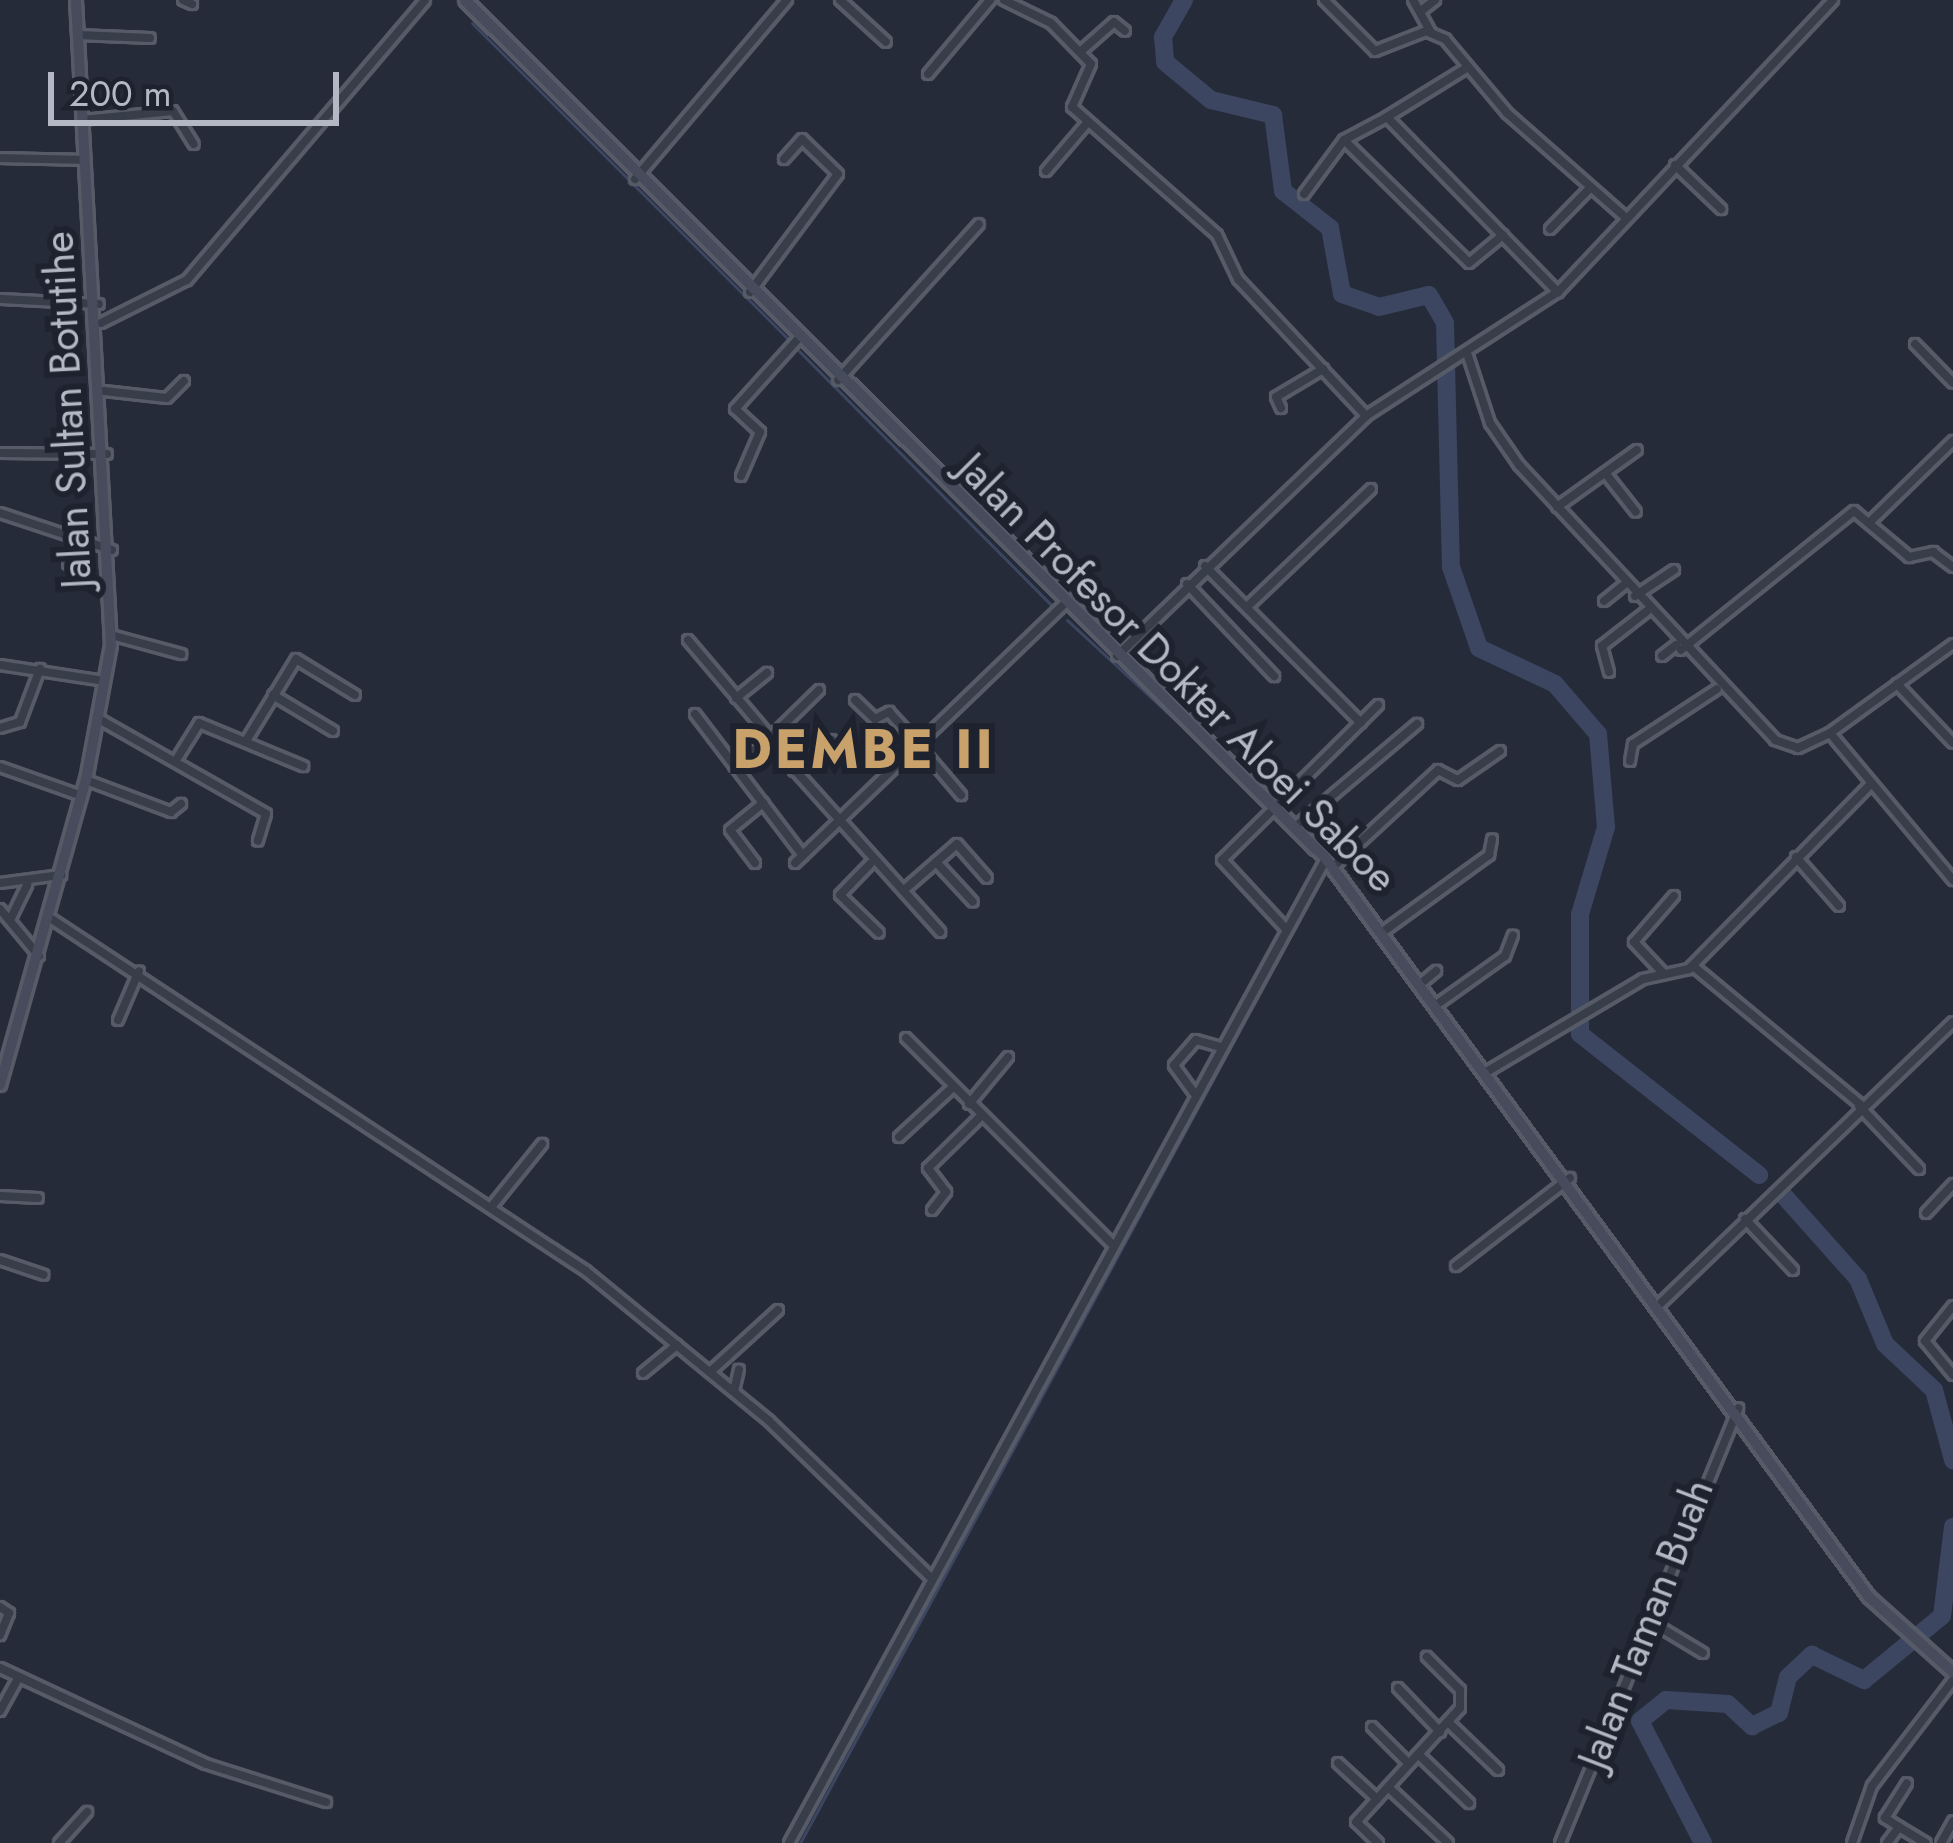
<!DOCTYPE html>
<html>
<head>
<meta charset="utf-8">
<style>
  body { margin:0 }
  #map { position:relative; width:1953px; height:1843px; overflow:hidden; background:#252b39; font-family:Jost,sans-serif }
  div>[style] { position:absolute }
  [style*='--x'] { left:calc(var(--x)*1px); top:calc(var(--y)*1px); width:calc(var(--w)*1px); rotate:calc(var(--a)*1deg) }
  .stream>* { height:3px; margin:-1.5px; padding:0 1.5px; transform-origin:1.5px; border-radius:1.5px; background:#3c4661 }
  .river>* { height:18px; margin:-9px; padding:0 9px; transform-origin:9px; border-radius:9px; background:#3c4661 }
  .roads { filter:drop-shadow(3px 0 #565b67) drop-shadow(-3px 0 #565b67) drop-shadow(0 3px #565b67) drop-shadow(0 -3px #565b67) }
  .street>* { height:8px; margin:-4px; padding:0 4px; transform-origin:4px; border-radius:4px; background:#383d4a }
  .secondary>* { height:10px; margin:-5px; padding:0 5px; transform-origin:5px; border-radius:5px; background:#474c5c }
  span { translate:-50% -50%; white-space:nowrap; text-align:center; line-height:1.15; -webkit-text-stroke:12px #1e222e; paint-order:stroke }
  .street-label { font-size:42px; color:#b4b8c5 }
  .district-label { font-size:54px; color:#c9a26b; font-weight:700; letter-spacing:3px }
  .scale { position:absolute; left:48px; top:72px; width:291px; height:54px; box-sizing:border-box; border:6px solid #b4b8c5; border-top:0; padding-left:15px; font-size:36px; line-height:42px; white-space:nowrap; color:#b4b8c5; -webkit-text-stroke:9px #1e222e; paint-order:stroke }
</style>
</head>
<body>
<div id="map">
  <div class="stream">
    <i style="--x:472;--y:23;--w:451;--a:45"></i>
    <i style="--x:799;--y:351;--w:361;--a:45.2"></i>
    <i style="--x:1067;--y:620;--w:226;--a:42.7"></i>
    <i style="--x:1287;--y:828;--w:34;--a:50"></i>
    <i style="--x:800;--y:1843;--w:1099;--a:-61.59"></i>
  </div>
  <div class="river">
    <i style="--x:1184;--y:0;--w:43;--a:119.6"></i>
    <i style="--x:1163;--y:37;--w:25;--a:85"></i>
    <i style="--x:1165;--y:62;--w:60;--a:39.6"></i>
    <i style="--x:1211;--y:100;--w:64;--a:13.6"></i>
    <i style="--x:1273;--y:115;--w:77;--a:82.5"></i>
    <i style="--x:1283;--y:191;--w:60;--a:38.2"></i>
    <i style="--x:1330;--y:228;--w:67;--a:79.7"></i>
    <i style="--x:1342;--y:294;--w:39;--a:19"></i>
    <i style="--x:1379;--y:307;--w:51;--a:-13.5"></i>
    <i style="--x:1429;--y:295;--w:32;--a:60"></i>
    <i style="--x:1445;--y:323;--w:244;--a:88.6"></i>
    <i style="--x:1451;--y:567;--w:86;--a:70.9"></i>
    <i style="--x:1479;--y:648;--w:84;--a:25.3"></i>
    <i style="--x:1555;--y:684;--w:66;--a:49.3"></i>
    <i style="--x:1598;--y:734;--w:93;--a:85.1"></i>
    <i style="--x:1606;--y:827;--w:91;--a:106.6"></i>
    <i style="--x:1580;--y:914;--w:120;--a:90"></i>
    <i style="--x:1580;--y:1034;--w:228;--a:38.2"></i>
    <i style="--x:1785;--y:1197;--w:110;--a:48.3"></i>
    <i style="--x:1858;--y:1279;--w:70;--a:67.4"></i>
    <i style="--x:1885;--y:1344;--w:67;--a:43.2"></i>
    <i style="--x:1934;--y:1390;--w:73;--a:74.8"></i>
    <i style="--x:1703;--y:1843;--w:137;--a:-117.3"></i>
    <i style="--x:1640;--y:1721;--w:33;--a:-39"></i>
    <i style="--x:1666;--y:1700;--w:62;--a:3.7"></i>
    <i style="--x:1728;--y:1704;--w:33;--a:43"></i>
    <i style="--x:1752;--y:1726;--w:30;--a:-26"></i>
    <i style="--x:1779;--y:1713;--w:37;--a:-76"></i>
    <i style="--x:1788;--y:1677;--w:33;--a:-43"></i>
    <i style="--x:1812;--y:1655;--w:58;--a:25.7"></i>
    <i style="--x:1864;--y:1680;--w:101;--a:-39.4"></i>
    <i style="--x:1942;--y:1616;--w:90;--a:-83"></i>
  </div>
  <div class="roads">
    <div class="street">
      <i style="--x:183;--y:0;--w:10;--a:24"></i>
      <i style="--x:840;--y:0;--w:62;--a:42.4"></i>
      <i style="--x:1004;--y:0;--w:52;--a:26.1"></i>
      <i style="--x:1051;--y:23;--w:57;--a:45.7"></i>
      <i style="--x:1091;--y:64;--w:47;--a:113.8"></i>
      <i style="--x:1072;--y:107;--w:193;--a:41.4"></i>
      <i style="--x:1217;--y:235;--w:49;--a:64.5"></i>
      <i style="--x:1238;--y:279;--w:187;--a:46.9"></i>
      <i style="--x:1324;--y:0;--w:72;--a:45"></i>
      <i style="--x:1375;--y:51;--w:55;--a:-21.4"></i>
      <i style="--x:1426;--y:31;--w:21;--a:23"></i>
      <i style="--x:1445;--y:39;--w:97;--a:50"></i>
      <i style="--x:1507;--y:113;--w:157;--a:41.4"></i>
      <i style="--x:1413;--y:0;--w:37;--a:61"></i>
      <i style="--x:1421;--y:11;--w:18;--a:-38"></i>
      <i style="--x:78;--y:35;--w:72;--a:2.4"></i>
      <i style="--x:1080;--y:52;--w:45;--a:-41.4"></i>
      <i style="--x:1114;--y:22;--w:14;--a:39"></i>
      <i style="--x:928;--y:74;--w:97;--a:-50"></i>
      <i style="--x:1387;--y:117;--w:95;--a:-31.7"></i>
      <i style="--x:83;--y:120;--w:90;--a:-5.7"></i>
      <i style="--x:173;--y:111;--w:39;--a:58"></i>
      <i style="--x:1344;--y:140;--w:175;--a:44.5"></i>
      <i style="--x:1469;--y:263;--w:44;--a:-39.5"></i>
      <i style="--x:0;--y:158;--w:85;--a:1.3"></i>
      <i style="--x:1675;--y:165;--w:64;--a:43.7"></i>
      <i style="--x:1046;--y:171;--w:63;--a:-49.5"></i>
      <i style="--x:635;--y:179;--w:235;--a:-49.7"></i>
      <i style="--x:1304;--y:194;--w:67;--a:-53.5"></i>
      <i style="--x:1344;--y:140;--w:49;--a:-28.1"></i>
      <i style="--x:1387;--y:117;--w:245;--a:45.7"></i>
      <i style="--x:1550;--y:229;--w:57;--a:-45.7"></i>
      <i style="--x:750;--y:292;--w:147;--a:-53.3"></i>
      <i style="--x:838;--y:174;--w:50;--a:-135.8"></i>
      <i style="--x:802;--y:139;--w:27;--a:132"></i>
      <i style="--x:1;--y:299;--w:98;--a:2.9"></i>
      <i style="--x:101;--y:323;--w:96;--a:-26.6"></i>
      <i style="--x:187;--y:280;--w:367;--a:-49.6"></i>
      <i style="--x:1915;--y:344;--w:54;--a:45.7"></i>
      <i style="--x:1467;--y:353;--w:74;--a:71.8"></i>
      <i style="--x:1490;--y:423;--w:51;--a:55.4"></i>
      <i style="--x:1519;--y:465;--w:376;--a:47"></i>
      <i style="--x:1775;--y:740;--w:24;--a:19"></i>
      <i style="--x:1798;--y:748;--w:35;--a:-25"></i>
      <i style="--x:1830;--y:733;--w:152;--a:-35.9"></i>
      <i style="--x:838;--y:380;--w:210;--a:-47.9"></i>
      <i style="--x:104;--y:391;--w:63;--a:6.3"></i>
      <i style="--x:167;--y:398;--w:24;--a:-45"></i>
      <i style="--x:1281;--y:408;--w:12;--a:-114"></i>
      <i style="--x:1276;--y:397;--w:55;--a:-30.8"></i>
      <i style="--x:0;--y:453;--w:107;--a:0.5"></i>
      <i style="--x:1606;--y:474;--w:48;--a:51.7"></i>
      <i style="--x:741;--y:476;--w:48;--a:-66.6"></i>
      <i style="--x:760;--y:432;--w:34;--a:-137"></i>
      <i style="--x:735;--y:409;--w:96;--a:-48"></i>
      <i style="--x:1557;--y:507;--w:98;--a:-35.5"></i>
      <i style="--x:0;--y:513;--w:118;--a:18.3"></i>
      <i style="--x:1871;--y:521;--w:115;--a:-44.3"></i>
      <i style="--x:68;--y:564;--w:28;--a:-71"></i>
      <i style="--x:1205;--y:566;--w:221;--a:45.2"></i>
      <i style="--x:1187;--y:584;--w:127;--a:46.6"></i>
      <i style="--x:1635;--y:596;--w:47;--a:-33.7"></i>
      <i style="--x:1604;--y:601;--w:27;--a:-39"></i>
      <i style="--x:1247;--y:607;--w:171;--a:-43.6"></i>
      <i style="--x:111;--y:635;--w:73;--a:15.2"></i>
      <i style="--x:688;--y:640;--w:121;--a:49.7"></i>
      <i style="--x:1681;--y:650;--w:222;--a:-38.8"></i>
      <i style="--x:1854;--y:511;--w:72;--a:39.9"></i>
      <i style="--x:1909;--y:557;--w:25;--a:-12"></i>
      <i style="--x:1933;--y:552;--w:25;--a:37"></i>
      <i style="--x:1117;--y:656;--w:346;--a:-43.9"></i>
      <i style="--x:1366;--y:416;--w:229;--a:-32.9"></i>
      <i style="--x:1558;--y:292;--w:401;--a:-46.7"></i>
      <i style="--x:1662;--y:656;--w:18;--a:-38"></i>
      <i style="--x:0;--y:665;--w:105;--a:8.7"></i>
      <i style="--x:1609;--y:672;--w:27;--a:-105"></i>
      <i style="--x:1602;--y:646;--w:57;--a:-37.9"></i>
      <i style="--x:1897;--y:684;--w:81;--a:46.5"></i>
      <i style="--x:819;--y:690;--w:71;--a:135.6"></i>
      <i style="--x:768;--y:740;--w:258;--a:48.1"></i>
      <i style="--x:273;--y:695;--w:70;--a:31"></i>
      <i style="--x:736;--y:698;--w:40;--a:-39"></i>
      <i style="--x:855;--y:700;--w:28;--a:44"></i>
      <i style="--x:875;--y:719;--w:16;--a:-27"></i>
      <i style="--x:889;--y:712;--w:46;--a:47.6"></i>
      <i style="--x:695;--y:714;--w:178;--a:52.7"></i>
      <i style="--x:99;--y:719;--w:192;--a:29.6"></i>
      <i style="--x:266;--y:814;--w:28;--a:107"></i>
      <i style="--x:0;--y:728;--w:21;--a:-17"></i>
      <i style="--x:20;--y:722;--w:57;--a:-69.3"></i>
      <i style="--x:1830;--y:733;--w:192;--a:50.1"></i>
      <i style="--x:246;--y:741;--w:96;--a:-58.6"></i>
      <i style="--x:296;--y:659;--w:69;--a:31.4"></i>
      <i style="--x:921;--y:748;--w:62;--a:49.6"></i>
      <i style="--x:178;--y:757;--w:40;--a:-58"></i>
      <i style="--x:199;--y:723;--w:113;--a:22.5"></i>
      <i style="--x:1630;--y:761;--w:17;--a:-80"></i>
      <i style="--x:1633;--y:744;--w:100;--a:-33.2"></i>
      <i style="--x:734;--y:766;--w:43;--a:-37.4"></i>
      <i style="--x:0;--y:767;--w:87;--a:19.5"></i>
      <i style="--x:794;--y:771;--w:49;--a:-39.2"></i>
      <i style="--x:86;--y:780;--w:91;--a:20.6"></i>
      <i style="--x:171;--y:812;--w:13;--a:-39"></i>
      <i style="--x:1295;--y:827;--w:160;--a:-40.2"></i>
      <i style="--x:1796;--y:857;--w:65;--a:48.7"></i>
      <i style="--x:936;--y:862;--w:54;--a:47.2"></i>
      <i style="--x:755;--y:863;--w:41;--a:-127.1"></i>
      <i style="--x:730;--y:830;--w:43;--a:-39.3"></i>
      <i style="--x:795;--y:863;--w:373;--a:-43.9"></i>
      <i style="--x:870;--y:864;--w:43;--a:134.1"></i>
      <i style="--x:840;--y:895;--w:54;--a:44.3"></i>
      <i style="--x:1333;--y:867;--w:143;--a:-42.7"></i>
      <i style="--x:1438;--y:770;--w:22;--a:27"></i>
      <i style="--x:1458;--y:780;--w:51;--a:-34.6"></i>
      <i style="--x:0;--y:883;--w:62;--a:-7.5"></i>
      <i style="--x:904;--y:890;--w:70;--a:-41"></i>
      <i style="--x:957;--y:844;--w:45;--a:48.6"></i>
      <i style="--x:0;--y:909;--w:61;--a:50.3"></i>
      <i style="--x:11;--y:918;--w:37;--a:-64"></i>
      <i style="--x:50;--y:918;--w:642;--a:33.37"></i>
      <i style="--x:586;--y:1271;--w:237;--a:39.3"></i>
      <i style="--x:769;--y:1421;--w:223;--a:44.1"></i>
      <i style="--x:1286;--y:929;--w:94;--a:-132.8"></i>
      <i style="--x:1222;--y:860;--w:220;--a:-44.8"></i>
      <i style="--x:1384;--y:931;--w:130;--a:-35.9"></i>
      <i style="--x:1489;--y:855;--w:16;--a:-79"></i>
      <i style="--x:1693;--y:966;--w:218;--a:39.6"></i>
      <i style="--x:1664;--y:974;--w:44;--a:-133.2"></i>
      <i style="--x:1634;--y:942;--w:61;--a:-49"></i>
      <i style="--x:1424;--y:981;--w:16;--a:-40"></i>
      <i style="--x:1439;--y:1003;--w:81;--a:-35.5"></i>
      <i style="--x:1505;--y:956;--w:22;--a:-69"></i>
      <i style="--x:118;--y:1020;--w:53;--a:-66.8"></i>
      <i style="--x:906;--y:1038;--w:290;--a:45"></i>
      <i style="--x:1488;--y:1071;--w:180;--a:-30.7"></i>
      <i style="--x:1643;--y:979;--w:47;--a:-12.3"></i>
      <i style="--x:1689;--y:969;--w:258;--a:-45.5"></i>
      <i style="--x:1194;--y:1093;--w:34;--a:-126"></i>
      <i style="--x:1174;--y:1065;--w:33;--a:-49"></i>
      <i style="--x:1196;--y:1040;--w:25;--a:16"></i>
      <i style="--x:969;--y:1104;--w:61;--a:-50.3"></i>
      <i style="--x:1859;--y:1106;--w:87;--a:46.4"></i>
      <i style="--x:899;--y:1137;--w:74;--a:-42.8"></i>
      <i style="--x:0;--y:1196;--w:38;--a:3"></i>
      <i style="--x:492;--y:1206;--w:80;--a:-51.1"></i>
      <i style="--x:932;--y:1210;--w:23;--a:-52"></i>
      <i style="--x:946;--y:1192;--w:30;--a:-127"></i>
      <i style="--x:928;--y:1168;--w:74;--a:-44.5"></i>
      <i style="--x:1926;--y:1213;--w:40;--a:-47"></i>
      <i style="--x:1745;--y:1219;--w:70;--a:46.7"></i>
      <i style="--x:0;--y:1260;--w:46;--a:18.8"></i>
      <i style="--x:1456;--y:1266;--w:144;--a:-37.7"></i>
      <i style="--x:1661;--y:1303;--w:405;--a:-43.9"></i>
      <i style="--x:1953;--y:1306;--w:45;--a:128.7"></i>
      <i style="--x:1925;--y:1341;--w:44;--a:50.5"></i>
      <i style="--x:710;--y:1372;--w:92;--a:-42.4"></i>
      <i style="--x:643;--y:1373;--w:44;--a:-39.5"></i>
      <i style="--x:734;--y:1391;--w:22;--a:-77"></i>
      <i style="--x:0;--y:1607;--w:11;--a:34"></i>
      <i style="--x:9;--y:1613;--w:24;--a:112"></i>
      <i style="--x:1648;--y:1620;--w:64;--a:31"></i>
      <i style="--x:0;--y:1668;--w:227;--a:25"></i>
      <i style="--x:206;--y:1764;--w:126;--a:17.6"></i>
      <i style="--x:1398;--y:1688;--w:61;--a:46.3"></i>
      <i style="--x:0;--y:1711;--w:38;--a:-61"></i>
      <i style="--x:1449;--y:1723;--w:68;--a:43.8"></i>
      <i style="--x:1372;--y:1727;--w:52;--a:45"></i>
      <i style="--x:1418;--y:1754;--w:71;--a:43.9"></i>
      <i style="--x:1338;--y:1763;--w:53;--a:42.7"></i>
      <i style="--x:1388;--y:1787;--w:82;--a:43"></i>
      <i style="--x:1899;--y:1827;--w:17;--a:-147"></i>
      <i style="--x:1885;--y:1818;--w:41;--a:-57.8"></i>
      <i style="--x:59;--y:1843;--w:42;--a:-47.9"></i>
      <i style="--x:789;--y:1843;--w:1121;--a:-61.38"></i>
      <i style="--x:1378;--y:1843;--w:30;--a:-136"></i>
      <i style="--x:1356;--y:1822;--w:154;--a:-47.6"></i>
      <i style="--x:1460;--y:1708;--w:18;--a:-90"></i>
      <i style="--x:1460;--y:1690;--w:47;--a:-135"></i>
      <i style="--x:1560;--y:1843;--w:470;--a:-67.7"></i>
      <i style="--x:1852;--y:1843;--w:60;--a:-70.7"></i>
      <i style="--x:1872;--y:1786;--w:133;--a:-52.6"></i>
      <i style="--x:1887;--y:1843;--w:20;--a:-53"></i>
      <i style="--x:1899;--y:1827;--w:31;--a:31"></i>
      <i style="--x:1941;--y:1843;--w:25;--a:-61"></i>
    </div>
    <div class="secondary">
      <i style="--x:465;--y:0;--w:1216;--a:44.93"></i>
      <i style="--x:1326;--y:859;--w:916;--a:53.66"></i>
      <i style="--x:1869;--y:1597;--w:113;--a:41.8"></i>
      <i style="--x:0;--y:1085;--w:317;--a:-74.3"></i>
      <i style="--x:86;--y:780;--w:137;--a:-79.5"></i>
      <i style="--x:111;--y:645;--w:646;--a:-93.11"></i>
    </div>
  </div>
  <div class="street-label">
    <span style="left:68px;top:410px;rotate:-93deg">Jalan Sultan Botutihe</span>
    <span style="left:1177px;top:673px;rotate:45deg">Jalan Profesor Dokter Aloei Saboe</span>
    <span style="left:1646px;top:1624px;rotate:-69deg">Jalan Taman Buah</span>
  </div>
  <div class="district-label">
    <span style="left:864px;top:749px">DEMBE II</span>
  </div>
  <div class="scale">200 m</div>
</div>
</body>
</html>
